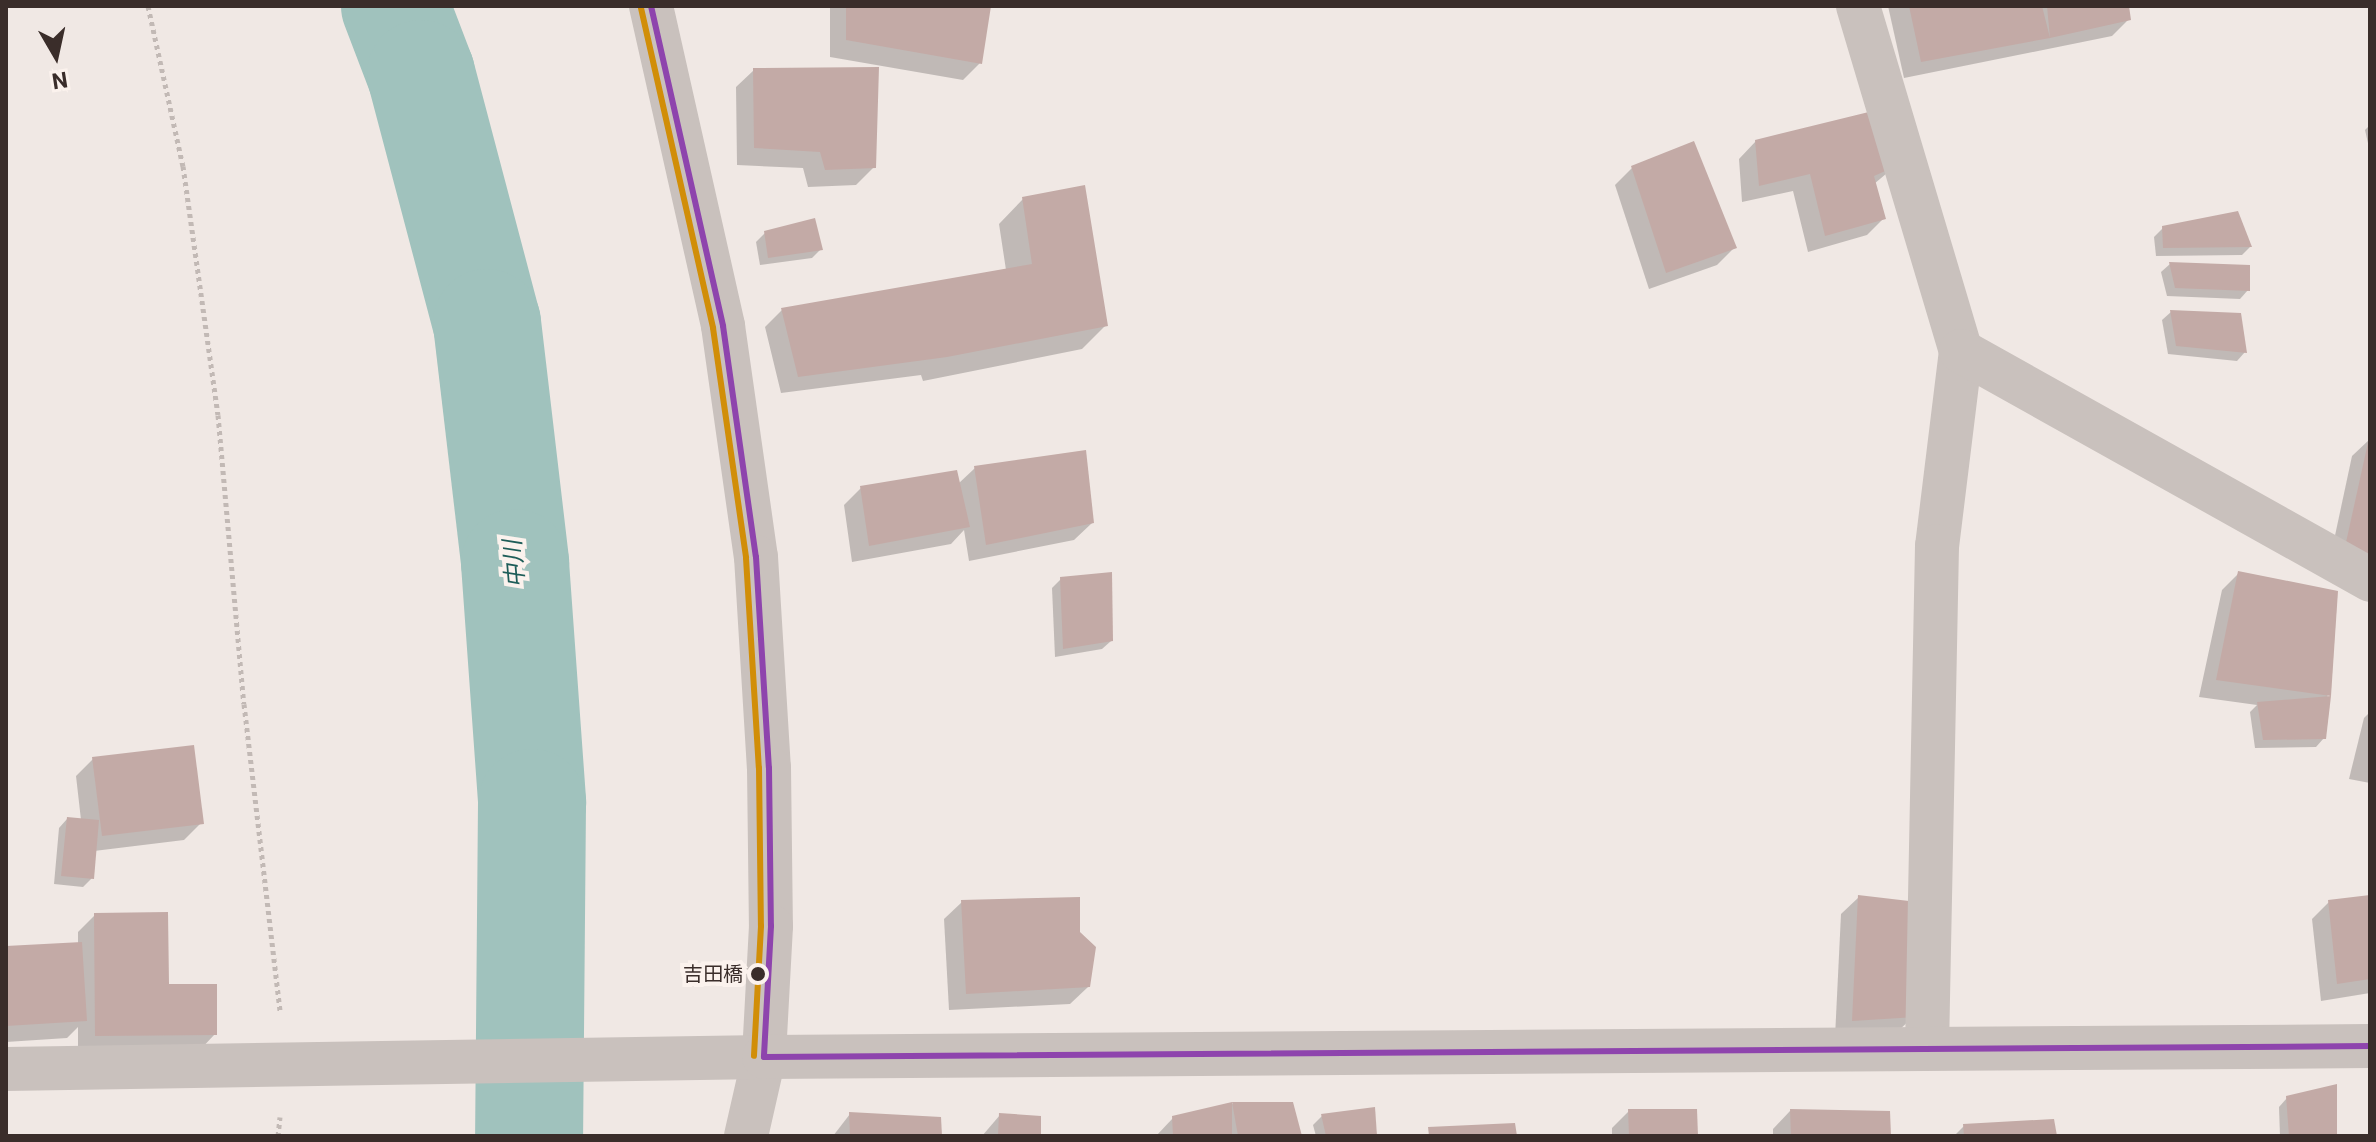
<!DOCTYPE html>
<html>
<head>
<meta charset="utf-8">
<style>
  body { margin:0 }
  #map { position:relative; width:2376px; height:1142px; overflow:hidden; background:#f0e8e4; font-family:Roboto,"Noto Sans JP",sans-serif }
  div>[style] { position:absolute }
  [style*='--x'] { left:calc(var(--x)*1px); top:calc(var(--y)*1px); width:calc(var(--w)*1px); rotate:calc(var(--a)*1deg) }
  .shadow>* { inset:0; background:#0003 }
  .river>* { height:108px; margin:-54px; padding:0 54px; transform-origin:54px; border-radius:54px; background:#a0c2bd }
  .building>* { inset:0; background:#c3aaa6 }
  .path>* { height:5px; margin-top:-2.5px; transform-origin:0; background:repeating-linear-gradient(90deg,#c2b9b5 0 4px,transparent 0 8px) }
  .minor>* { height:44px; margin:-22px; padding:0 22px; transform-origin:22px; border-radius:22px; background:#c9c1bd }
  .bus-1>* { height:6px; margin:-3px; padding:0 3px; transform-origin:3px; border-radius:3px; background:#8e44ad }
  .bus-2>* { height:6px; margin:-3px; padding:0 3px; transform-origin:3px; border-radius:3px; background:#d18e08 }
  .dots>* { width:22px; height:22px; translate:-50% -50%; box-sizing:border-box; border:4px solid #fbf2ed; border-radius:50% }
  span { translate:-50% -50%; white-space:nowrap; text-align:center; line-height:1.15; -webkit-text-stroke:8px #fbf2ed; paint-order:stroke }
  .bus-label { font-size:20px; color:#3a2d2a }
  .right { translate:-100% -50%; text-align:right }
  .water-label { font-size:24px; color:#1e5d58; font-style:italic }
  .frame { position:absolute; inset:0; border:8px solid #3a2d2a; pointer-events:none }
  .north { position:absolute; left:16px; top:16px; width:80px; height:80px; -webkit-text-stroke:6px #fbf2ed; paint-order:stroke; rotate:171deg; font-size:22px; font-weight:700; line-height:32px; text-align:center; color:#3a2d2a }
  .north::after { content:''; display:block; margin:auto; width:28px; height:36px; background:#3a2d2a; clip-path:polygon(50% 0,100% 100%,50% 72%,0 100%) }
</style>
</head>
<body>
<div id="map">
  <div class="shadow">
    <i style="clip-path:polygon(830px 6px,989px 6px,980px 63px,963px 80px,830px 57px)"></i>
    <i style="clip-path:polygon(1888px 6px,2127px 6px,2129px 19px,2112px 36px,1904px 78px)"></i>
    <i style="clip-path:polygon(754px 70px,874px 167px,856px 185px,808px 187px,803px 168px,737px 165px,736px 87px)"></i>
    <i style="clip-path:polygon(2370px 125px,2370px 152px,2365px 130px)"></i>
    <i style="clip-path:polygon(1756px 141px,1899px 163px,1874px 184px,1884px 218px,1867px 235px,1808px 252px,1793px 191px,1742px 202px,1739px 159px)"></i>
    <i style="clip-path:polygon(1632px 168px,1734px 248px,1717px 265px,1649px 289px,1615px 185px)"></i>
    <i style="clip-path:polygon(1023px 199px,1106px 325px,1082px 349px,923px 381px,921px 375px,781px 393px,765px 327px,782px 310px,1006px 270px,999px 224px)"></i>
    <i style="clip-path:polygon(2163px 228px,2250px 247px,2242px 255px,2156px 256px,2154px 237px)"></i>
    <i style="clip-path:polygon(765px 233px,820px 250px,812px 258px,760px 265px,756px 242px)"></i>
    <i style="clip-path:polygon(2170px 264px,2248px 290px,2240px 299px,2167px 296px,2161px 272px)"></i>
    <i style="clip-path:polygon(2171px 312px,2245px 352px,2237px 361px,2168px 354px,2162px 320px)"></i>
    <i style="clip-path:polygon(2370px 439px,2370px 578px,2327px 573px,2352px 456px)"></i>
    <i style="clip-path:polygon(975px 468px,1092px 523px,1074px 540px,969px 561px,964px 530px,951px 544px,852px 562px,844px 505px,861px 488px,958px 484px)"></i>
    <i style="clip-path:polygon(2239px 573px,2336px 593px,2324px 738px,2316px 747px,2255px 748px,2250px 712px,2257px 705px,2199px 697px,2222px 590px)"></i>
    <i style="clip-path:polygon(1061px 579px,1111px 641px,1102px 649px,1055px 657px,1052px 588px)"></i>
    <i style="clip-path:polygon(2370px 712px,2370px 783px,2349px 779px,2364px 718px)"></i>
    <i style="clip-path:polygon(93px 759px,201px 823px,184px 840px,94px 851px,92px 878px,83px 887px,54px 884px,59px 828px,67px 819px,81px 820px,76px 776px)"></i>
    <i style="clip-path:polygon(1859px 897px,1914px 1016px,1896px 1033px,1835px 1037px,1841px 914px)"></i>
    <i style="clip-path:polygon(2370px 897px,2370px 993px,2321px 1001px,2312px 919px,2329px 902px)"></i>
    <i style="clip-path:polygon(962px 902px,1078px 932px,1088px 987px,1070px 1004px,949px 1010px,944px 919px)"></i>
    <i style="clip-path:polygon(95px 915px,215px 1034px,198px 1052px,78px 1053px,78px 1027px,67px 1038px,6px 1042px,6px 948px,78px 944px,78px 932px)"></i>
    <i style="clip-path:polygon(2287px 1098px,2335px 1136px,2280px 1136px,2279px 1107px)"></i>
    <i style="clip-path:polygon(1233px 1104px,1300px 1136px,1156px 1136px,1173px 1118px)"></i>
    <i style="clip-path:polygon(1629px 1111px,1696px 1136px,1612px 1136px,1612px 1128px)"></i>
    <i style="clip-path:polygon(1790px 1111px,1889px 1136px,1773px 1136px,1773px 1129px)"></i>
    <i style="clip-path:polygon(850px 1114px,940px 1136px,833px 1136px)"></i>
    <i style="clip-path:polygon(1000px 1115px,1039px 1136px,982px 1136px)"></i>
    <i style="clip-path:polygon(1322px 1116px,1376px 1136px,1316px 1136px,1313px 1125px)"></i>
    <i style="clip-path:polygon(1964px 1126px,2055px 1136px,1954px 1136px)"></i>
  </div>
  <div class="river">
    <i style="--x:395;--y:6;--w:73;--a:69.1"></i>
    <i style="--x:421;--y:74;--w:258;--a:75.2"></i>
    <i style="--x:487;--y:323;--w:242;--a:83.3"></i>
    <i style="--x:515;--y:563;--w:241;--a:85.9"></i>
    <i style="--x:532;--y:803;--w:333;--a:90.5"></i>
  </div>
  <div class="building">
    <i style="clip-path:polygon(846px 6px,991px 6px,982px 64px,846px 40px)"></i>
    <i style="clip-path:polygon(1909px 6px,2042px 6px,2050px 38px,2047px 6px,2129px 6px,2131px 20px,2050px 38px,1921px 62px)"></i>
    <i style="clip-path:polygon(879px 67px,876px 168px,825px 170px,820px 152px,754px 148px,753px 68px)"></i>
    <i style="clip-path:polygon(1881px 109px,1901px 164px,1874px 176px,1886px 219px,1825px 236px,1810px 174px,1759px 186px,1755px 140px)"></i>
    <i style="clip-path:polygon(1694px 141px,1737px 248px,1666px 273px,1631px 166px)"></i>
    <i style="clip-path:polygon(1085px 185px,1108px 326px,947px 357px,798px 377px,781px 308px,1032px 264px,1022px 197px)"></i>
    <i style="clip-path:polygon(2238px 211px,2252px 247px,2163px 248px,2162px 226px)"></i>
    <i style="clip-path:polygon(815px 218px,823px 250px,768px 258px,764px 231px)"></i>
    <i style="clip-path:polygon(2169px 262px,2250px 265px,2250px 291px,2175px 288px)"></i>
    <i style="clip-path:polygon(2170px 310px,2241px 313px,2247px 353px,2176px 346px)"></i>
    <i style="clip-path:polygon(2369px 438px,2370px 438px,2370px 560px,2343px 556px)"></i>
    <i style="clip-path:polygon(1086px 450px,1094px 523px,986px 545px,974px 466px)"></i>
    <i style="clip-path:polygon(957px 470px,970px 527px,869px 546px,860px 486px)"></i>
    <i style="clip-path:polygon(2238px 571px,2338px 591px,2331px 696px,2216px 680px)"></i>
    <i style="clip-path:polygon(1112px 572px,1113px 641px,1063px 649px,1060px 577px)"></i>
    <i style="clip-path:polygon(2331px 696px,2326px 739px,2263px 740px,2257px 702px)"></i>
    <i style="clip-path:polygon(194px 745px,204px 824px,102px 836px,92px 757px)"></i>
    <i style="clip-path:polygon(67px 817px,99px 820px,94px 879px,61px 876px)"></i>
    <i style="clip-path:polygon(1858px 895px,1909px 901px,1916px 1017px,1852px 1021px)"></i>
    <i style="clip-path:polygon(2370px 895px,2370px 979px,2337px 984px,2328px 900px)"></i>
    <i style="clip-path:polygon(1080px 897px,1080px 932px,1096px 947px,1090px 987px,966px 994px,961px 900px)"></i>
    <i style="clip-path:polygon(168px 912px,169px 984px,217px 984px,217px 1035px,95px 1036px,94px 913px)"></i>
    <i style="clip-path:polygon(82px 942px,87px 1021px,6px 1026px,6px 946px)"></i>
    <i style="clip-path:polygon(2337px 1084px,2337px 1136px,2289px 1136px,2286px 1096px)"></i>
    <i style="clip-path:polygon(1232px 1102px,1293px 1102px,1302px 1136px,1238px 1136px)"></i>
    <i style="clip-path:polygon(1232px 1102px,1232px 1136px,1173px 1136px,1172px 1116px)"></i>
    <i style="clip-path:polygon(1375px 1107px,1377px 1136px,1326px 1136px,1321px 1114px)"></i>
    <i style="clip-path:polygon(1628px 1109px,1697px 1109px,1698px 1136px,1629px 1136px)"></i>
    <i style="clip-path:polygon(1790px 1109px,1890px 1111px,1891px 1136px,1791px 1136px)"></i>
    <i style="clip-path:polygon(849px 1112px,941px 1117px,942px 1136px,850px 1136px)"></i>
    <i style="clip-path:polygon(999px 1113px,1041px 1116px,1041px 1136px,998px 1136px)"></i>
    <i style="clip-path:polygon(2054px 1119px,2057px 1136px,1964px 1136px,1963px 1124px)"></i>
    <i style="clip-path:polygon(1515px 1123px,1517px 1136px,1429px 1136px,1428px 1127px)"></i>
  </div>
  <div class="path">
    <i style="--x:148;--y:6;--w:164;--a:77.7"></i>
    <i style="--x:183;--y:166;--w:251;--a:82"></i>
    <i style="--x:218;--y:415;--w:290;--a:84.9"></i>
    <i style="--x:244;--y:704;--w:310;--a:83.3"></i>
    <i style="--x:278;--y:1136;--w:19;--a:-84"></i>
  </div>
  <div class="minor">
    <i style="--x:651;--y:6;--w:328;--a:77.3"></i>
    <i style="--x:723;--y:326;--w:233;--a:81.9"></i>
    <i style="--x:756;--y:557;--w:211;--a:86.5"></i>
    <i style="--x:769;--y:768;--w:158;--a:89.3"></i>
    <i style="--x:771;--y:926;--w:131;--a:93.1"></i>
    <i style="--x:764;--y:1057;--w:81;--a:102.8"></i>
    <i style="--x:1858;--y:6;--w:360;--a:73.4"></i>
    <i style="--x:1961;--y:351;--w:196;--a:97"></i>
    <i style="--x:1937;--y:546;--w:502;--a:91.14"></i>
    <i style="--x:1961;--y:351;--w:469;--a:29.2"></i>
    <i style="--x:6;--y:1069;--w:758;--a:-0.91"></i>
    <i style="--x:764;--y:1057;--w:1606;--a:-0.39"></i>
  </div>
  <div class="bus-1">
    <i style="--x:651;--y:6;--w:328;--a:77.3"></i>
    <i style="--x:723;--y:326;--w:233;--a:81.9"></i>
    <i style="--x:756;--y:557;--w:211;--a:86.5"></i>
    <i style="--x:769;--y:768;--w:158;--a:89.3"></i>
    <i style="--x:771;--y:926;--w:131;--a:93.1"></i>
    <i style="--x:764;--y:1057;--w:1606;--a:-0.39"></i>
  </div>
  <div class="bus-2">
    <i style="--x:641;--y:8;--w:328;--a:77.3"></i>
    <i style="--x:713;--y:328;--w:232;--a:81.8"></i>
    <i style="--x:746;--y:558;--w:210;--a:86.5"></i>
    <i style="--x:759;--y:768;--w:158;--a:89.3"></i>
    <i style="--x:761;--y:926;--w:130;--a:93.1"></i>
  </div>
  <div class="dots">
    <i style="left:758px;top:974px;background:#3a2d2a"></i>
  </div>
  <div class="bus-label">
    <span class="right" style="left:743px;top:974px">吉田橋</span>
  </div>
  <div class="water-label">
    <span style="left:515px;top:564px;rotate:-95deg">中川</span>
  </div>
  <div class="frame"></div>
  <div class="north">N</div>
</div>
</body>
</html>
